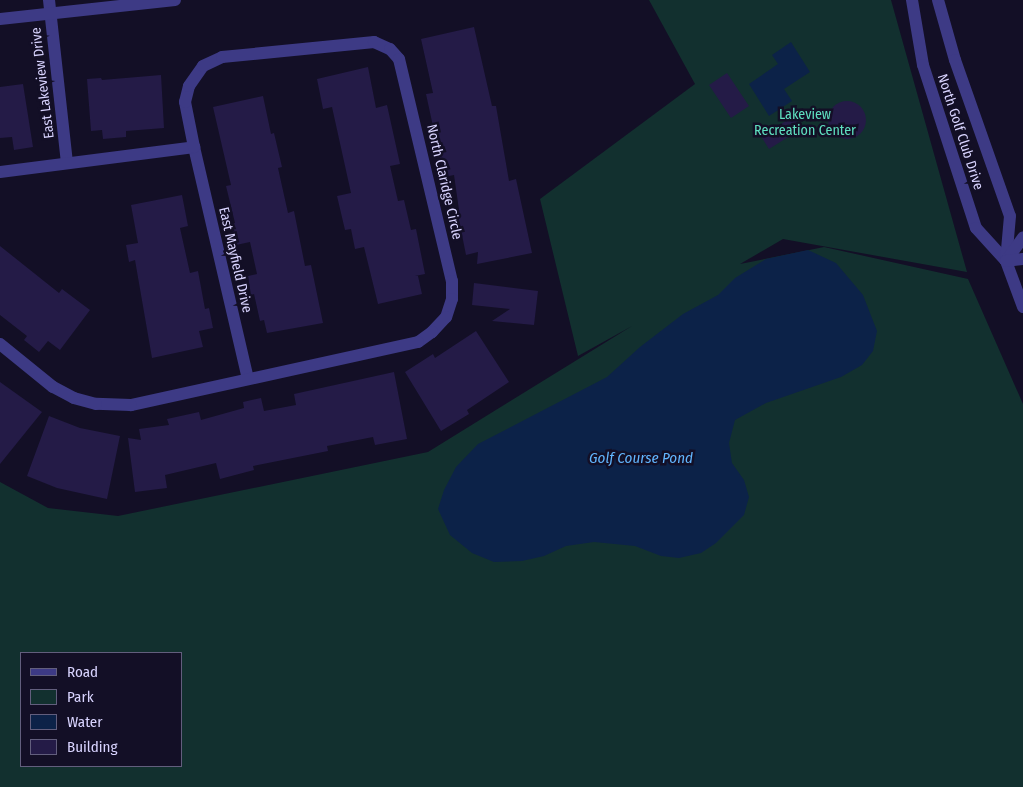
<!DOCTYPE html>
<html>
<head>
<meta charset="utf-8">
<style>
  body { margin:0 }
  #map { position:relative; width:1023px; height:787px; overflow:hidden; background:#130f26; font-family:"Fira Sans Condensed",sans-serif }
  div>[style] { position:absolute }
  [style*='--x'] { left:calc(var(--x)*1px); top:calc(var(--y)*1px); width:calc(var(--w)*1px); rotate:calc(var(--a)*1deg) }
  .green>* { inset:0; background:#12302f }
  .water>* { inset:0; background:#0c2248 }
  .building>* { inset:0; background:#241b47 }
  .round { border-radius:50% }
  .street>* { height:12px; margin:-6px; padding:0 6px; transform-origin:6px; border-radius:6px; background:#3d3a85 }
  span { translate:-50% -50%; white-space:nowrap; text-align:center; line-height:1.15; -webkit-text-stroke:5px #130f26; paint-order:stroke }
  .street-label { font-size:14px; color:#d9d4ff }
  .park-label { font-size:14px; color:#5fe0c0 }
  .water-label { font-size:15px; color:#62b6ff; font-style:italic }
  .legend { position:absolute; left:20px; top:652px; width:162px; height:115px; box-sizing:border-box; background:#130f26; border:1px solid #625e7d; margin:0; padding:6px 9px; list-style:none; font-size:15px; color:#d9d4ff }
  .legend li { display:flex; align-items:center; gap:10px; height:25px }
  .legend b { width:25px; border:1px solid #625e7d }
</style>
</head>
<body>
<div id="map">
  <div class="green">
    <i style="clip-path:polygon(evenodd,649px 0,891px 0,967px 272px,783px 239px,740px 264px,824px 247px,968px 279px,1023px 404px,1023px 787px,0 787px,0 482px,48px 508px,118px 516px,428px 452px,632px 326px,578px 356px,540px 199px,695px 84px,649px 0,21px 653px,181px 653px,181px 766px,21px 766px,21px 653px)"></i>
  </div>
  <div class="water">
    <i style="clip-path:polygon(791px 42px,810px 72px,784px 89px,792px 101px,769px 116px,749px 84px,778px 64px,772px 55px)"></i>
    <i style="clip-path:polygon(808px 250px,836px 263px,863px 295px,877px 331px,873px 351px,862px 365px,841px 377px,766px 403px,735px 420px,729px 443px,732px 463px,744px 480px,749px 497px,744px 515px,716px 543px,701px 553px,679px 558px,661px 556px,635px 546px,594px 542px,566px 546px,544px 556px,522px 561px,494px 562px,472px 553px,450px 535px,438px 509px,444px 490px,456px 467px,478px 444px,607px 377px,640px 347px,683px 314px,718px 295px,735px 278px,766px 259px)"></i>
  </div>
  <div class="building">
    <i style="clip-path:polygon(474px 27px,492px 106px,496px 106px,509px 181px,516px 179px,532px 253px,477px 264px,478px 252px,466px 255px,457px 210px,459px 210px,454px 175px,444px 177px,426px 94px,433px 93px,421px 39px)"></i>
    <i style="clip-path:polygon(368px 67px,376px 108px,387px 105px,400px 164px,390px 166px,398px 201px,404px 200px,411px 230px,416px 229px,425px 274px,415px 276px,418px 276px,422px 294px,378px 304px,364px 247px,355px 249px,351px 229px,345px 230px,337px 196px,351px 193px,332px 107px,323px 109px,317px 79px)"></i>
    <i style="clip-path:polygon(727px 73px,749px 106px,731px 118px,709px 85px)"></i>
    <i style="clip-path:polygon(161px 75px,164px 128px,126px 131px,126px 137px,103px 139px,102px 130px,91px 131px,87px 79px,101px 78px,102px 80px)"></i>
    <i style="clip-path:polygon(23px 84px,33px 147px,14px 150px,12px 137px,0 138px,0 87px)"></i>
    <i style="clip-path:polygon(263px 96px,271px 134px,274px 133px,282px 167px,278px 168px,288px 213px,294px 211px,305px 266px,311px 265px,323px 323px,267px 333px,264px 320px,260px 321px,254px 294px,251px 295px,248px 276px,257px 274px,250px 242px,236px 245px,231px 224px,235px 223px,226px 186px,231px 185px,213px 107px)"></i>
    <i class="round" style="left:828px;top:101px;width:38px;height:38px"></i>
    <i style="clip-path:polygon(794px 116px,801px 129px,769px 149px,761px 136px)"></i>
    <i style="clip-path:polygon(182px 195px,188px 226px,180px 228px,190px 273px,198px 271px,205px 309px,209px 308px,213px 328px,199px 331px,203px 347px,152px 358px,135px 260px,129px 262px,126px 245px,138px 243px,131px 205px)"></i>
    <i style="clip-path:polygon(0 246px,59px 293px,62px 289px,90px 310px,60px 350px,48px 341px,39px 352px,24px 340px,27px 336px,0 315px)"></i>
    <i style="clip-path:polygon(474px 283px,538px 291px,534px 325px,492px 321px,510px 309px,472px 305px)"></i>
    <i style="clip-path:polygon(476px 331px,509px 382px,467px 410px,469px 414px,441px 431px,405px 372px,433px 354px,435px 358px)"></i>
    <i style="clip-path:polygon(394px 372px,407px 439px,375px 445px,373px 437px,327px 446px,328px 451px,253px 466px,254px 470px,220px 479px,216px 463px,165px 475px,167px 488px,135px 492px,128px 438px,141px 440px,139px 429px,169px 425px,167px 419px,199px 412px,201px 420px,244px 408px,243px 402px,261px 398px,264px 411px,296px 405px,294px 394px)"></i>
    <i style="clip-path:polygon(0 382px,42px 412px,0 464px)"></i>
    <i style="clip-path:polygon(49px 416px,80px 428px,120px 436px,107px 499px,57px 488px,27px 476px)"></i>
  </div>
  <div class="street">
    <i style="--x:49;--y:0;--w:163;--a:83.7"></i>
    <i style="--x:912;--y:0;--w:66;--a:80.4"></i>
    <i style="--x:923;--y:65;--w:171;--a:72"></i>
    <i style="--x:976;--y:228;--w:45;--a:47.7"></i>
    <i style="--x:1006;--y:261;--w:49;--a:69.7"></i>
    <i style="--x:938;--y:0;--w:62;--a:74.2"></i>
    <i style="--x:955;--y:60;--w:165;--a:70.6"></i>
    <i style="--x:1010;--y:216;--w:45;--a:95.1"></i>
    <i style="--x:0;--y:19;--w:176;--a:-6.2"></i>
    <i style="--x:194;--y:147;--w:238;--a:76.9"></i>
    <i style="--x:0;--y:172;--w:196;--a:-7.3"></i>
    <i style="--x:194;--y:147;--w:46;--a:-101.3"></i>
    <i style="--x:185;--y:102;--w:16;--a:-76"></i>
    <i style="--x:189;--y:86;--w:24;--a:-55"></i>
    <i style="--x:203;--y:66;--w:21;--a:-25"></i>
    <i style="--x:222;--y:57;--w:153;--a:-5.6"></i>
    <i style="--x:374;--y:42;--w:17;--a:24"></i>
    <i style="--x:390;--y:49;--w:13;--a:48"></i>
    <i style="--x:399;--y:59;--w:228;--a:76.6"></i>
    <i style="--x:452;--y:281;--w:18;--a:90"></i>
    <i style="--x:452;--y:299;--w:19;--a:108"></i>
    <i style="--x:446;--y:317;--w:21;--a:133"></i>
    <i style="--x:432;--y:332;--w:17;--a:144"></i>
    <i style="--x:418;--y:342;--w:294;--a:167.6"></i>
    <i style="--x:131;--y:405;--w:35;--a:-178"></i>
    <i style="--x:96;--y:404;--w:23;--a:-165"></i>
    <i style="--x:74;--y:398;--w:24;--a:-152"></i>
    <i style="--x:53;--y:387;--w:68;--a:-140.9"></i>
    <i style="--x:1006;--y:261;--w:29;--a:-54"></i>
    <i style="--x:1006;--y:261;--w:17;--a:-7"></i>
  </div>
  <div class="street-label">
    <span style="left:43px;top:83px;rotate:-97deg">East Lakeview Drive</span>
    <span style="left:960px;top:132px;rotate:72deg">North Golf Club Drive</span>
    <span style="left:444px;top:182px;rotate:77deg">North Claridge Circle</span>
    <span style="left:235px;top:260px;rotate:77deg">East Mayfield Drive</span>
  </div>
  <div class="park-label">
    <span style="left:805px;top:123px">Lakeview<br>Recreation Center</span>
  </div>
  <div class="water-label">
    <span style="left:641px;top:459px">Golf Course Pond</span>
  </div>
  <ul class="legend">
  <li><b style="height:6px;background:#3d3a85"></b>Road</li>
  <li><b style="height:14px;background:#12302f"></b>Park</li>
  <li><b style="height:14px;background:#0c2248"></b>Water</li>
  <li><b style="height:14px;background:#241b47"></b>Building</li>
  </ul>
</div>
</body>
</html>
